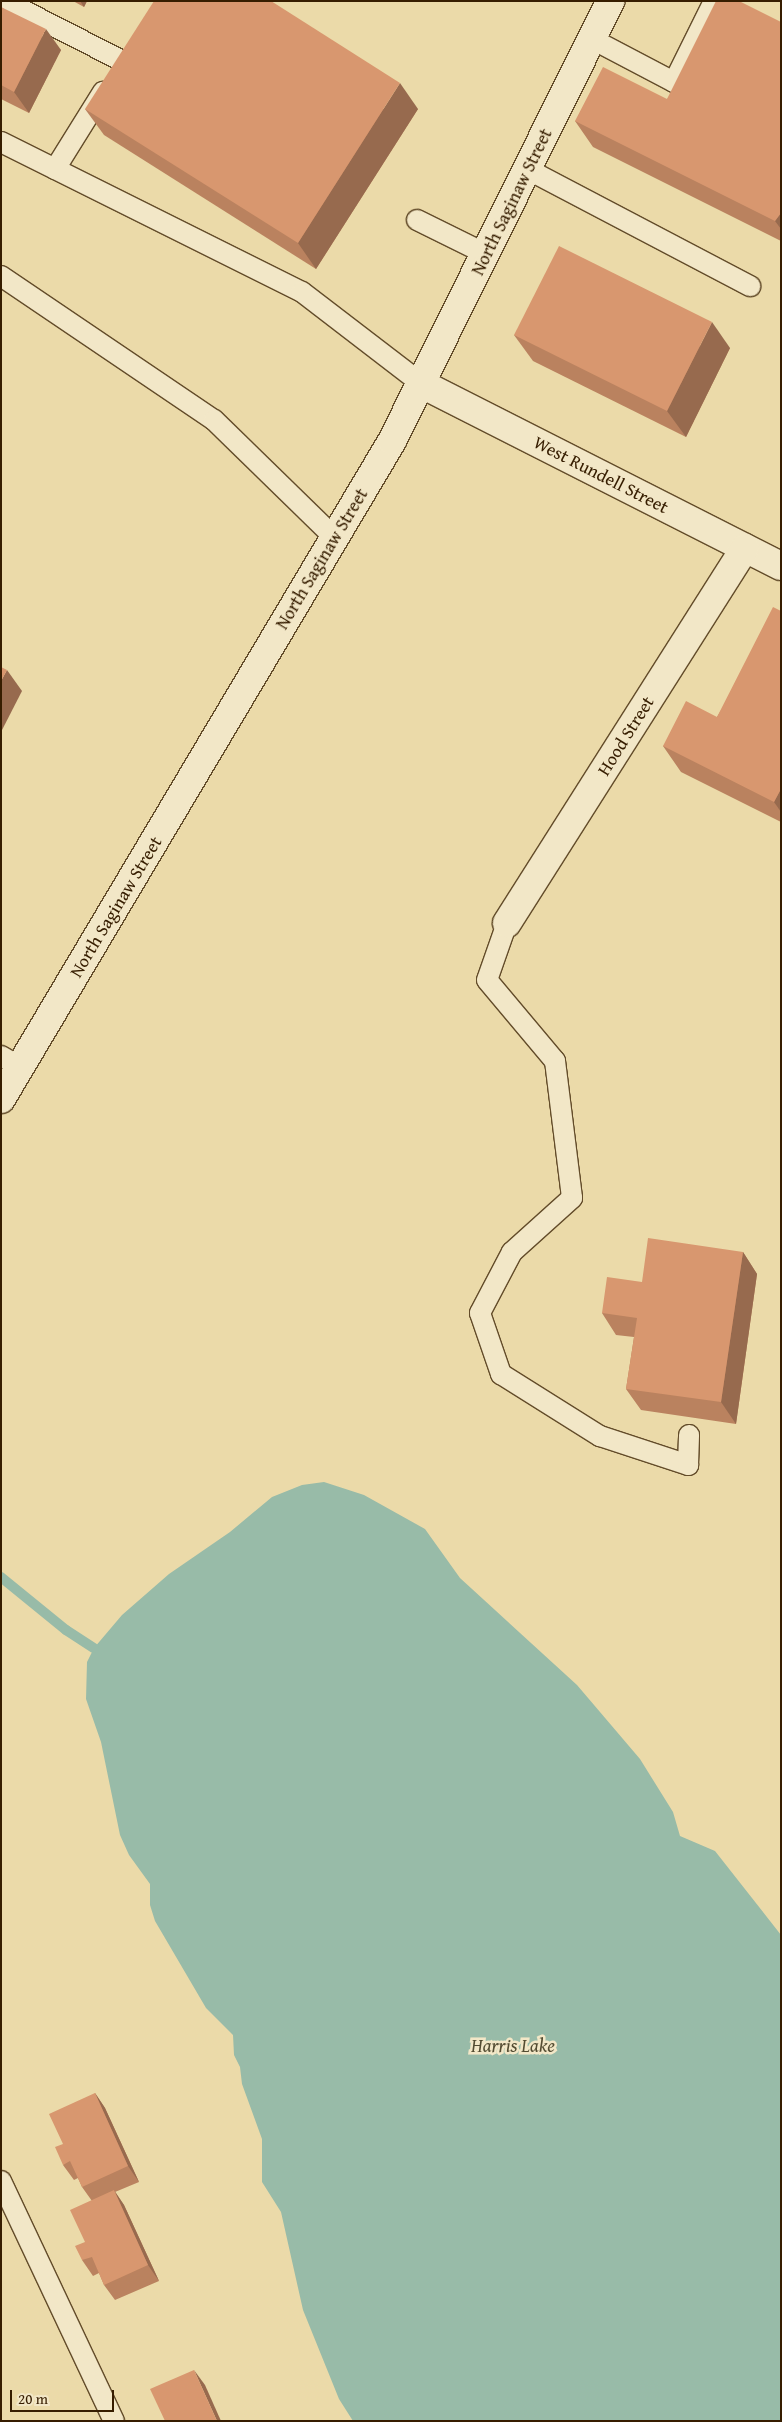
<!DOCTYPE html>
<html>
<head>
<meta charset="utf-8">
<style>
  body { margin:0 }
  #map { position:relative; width:782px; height:2422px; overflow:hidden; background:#ebdaa9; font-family:"Gentium Book Plus",serif }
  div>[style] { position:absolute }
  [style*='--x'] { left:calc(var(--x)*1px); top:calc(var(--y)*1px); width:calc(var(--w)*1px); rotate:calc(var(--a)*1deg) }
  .water>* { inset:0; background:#98bba8 }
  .stream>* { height:10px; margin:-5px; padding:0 5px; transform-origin:5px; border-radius:5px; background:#98bba8 }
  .roads { filter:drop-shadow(1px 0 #634c2a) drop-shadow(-1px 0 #634c2a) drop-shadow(0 1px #634c2a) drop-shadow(0 -1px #634c2a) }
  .lane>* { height:20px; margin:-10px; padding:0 10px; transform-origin:10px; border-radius:10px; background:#f2e7c7 }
  .street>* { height:28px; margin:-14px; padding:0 14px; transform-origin:14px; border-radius:14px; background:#f2e7c7 }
  .secondary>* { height:28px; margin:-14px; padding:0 14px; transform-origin:14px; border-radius:14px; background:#f2e7c7 }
  .wall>* { inset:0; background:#ba825f }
  .shaded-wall>* { inset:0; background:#976a4e }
  .building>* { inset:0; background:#d8976f }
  span { translate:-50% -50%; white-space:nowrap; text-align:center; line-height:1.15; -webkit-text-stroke:5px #f2e7c7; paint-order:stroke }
  .street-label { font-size:18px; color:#361d00 }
  .water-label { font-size:19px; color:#534c32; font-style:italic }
  .frame { position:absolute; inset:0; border:2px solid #361d00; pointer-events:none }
  .scale { position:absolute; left:10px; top:2390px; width:104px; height:22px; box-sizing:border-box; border:2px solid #361d00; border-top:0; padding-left:6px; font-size:15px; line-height:18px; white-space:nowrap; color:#361d00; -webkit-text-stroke:4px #f2e7c7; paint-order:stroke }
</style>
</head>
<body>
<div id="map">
  <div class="water">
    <i style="clip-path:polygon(324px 1482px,364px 1495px,425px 1529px,460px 1578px,577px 1685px,640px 1759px,673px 1812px,680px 1836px,715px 1851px,781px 1935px,781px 2421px,353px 2421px,339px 2399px,303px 2310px,281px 2212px,262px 2182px,262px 2139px,242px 2084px,240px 2067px,234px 2055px,233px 2035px,206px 2008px,155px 1921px,150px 1905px,150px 1884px,129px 1855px,120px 1835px,101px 1742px,86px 1699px,87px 1662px,94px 1648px,122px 1615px,169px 1574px,230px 1532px,272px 1497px,302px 1485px)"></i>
  </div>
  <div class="stream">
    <i style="--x:1;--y:1577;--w:84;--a:39.2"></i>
    <i style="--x:66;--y:1630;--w:33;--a:33"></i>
  </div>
  <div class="roads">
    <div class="lane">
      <i style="--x:5;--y:1;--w:131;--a:27.1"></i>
      <i style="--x:592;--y:39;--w:93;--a:27.7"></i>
      <i style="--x:674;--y:82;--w:90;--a:-63.7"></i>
      <i style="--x:1;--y:142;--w:336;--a:26.5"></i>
      <i style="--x:302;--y:292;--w:151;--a:37.5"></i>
      <i style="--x:55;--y:169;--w:91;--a:-58.1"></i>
      <i style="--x:529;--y:170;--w:250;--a:27.7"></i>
      <i style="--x:417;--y:220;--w:77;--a:26.2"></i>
      <i style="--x:1;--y:276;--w:257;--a:34.1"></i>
      <i style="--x:214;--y:420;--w:169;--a:44.3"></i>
      <i style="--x:507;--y:923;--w:60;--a:109.3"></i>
      <i style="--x:487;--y:980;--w:106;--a:50"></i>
      <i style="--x:555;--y:1061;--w:138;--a:82.9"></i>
      <i style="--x:572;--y:1198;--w:81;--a:138"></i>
      <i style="--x:512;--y:1252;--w:69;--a:117.7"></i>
      <i style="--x:480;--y:1313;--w:65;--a:71"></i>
      <i style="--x:501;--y:1374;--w:117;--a:32.1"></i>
      <i style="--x:600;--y:1436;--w:93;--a:18.2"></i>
      <i style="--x:688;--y:1465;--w:30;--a:-88"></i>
      <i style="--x:1;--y:1056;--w:22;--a:30"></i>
      <i style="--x:1;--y:2181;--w:265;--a:64.8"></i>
    </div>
    <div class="street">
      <i style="--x:422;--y:384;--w:402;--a:26.9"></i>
      <i style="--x:507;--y:923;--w:444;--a:-57.6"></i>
    </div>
    <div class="secondary">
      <i style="--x:1;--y:1099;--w:765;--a:-59.28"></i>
      <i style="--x:392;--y:441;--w:491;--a:-63.6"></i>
    </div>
  </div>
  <div class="wall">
    <i style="clip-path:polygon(73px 1px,87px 1px,84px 7px)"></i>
    <i style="clip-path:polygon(1px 7px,61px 50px,29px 113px,1px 99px)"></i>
    <i style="clip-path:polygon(781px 22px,781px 241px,593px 147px,575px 121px,667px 99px)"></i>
    <i style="clip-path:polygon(85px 109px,418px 109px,316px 269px,104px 135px)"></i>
    <i style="clip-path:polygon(514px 335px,730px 348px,686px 437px,533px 361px)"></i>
    <i style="clip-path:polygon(781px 611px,781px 822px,681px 772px,663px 746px,717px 717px)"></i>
    <i style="clip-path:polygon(743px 1252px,757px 1274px,736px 1424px,641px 1410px,626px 1389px,634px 1337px,616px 1335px,602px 1313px,642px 1282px)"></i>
    <i style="clip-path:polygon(95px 2093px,105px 2108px,139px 2182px,115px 2192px,124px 2205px,159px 2281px,115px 2300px,104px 2285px,99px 2273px,93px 2276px,82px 2260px,92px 2201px,82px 2187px,78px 2178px,74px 2180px,63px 2165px)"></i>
  </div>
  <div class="shaded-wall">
    <i style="clip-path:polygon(80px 1px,87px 1px,84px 7px)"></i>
    <i style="clip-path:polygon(46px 29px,61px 50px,29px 113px,14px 92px)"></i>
    <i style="clip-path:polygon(400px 83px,418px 109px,316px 269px,298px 243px)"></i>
    <i style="clip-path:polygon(781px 213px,781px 229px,775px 221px)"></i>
    <i style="clip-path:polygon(712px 322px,730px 348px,686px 437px,667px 411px)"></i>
    <i style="clip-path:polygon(7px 670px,22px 691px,1px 732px,1px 681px)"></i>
    <i style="clip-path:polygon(781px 789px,781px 812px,774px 802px)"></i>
    <i style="clip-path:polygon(743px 1252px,757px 1274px,736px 1424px,721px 1402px)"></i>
    <i style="clip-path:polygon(95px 2093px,105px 2108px,139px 2182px,128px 2166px)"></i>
    <i style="clip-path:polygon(114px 2190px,124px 2205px,159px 2281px,148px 2265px)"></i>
    <i style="clip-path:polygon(194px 2370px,205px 2385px,221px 2421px,217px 2421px)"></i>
  </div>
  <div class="building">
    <i style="clip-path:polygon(154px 1px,271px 1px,400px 83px,298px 243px,85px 109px)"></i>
    <i style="clip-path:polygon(716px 1px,739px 1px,781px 22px,781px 213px,775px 221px,575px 121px,603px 67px,667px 99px)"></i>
    <i style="clip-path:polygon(1px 7px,46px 29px,14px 92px,1px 85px)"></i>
    <i style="clip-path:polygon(559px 246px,712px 322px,667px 411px,514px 335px)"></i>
    <i style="clip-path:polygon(773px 607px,781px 611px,781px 789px,774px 802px,663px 746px,686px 701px,717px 717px)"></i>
    <i style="clip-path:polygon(1px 667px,7px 670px,1px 681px)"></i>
    <i style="clip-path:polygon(648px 1238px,743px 1252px,721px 1402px,626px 1389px,637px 1318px,602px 1313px,607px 1277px,642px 1282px)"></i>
    <i style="clip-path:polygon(95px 2093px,128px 2166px,82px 2187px,70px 2161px,63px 2165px,55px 2147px,63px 2144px,49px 2114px)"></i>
    <i style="clip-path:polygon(114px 2190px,148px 2265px,104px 2285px,92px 2257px,82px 2260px,75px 2246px,85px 2242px,70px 2210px)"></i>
    <i style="clip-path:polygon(194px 2370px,217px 2421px,165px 2421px,150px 2389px)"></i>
  </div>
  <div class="street-label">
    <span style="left:512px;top:202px;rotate:-64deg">North Saginaw Street</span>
    <span style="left:601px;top:475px;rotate:27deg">West Rundell Street</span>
    <span style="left:322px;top:559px;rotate:-59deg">North Saginaw Street</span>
    <span style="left:626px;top:736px;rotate:-58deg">Hood Street</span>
    <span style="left:116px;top:907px;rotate:-59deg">North Saginaw Street</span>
  </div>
  <div class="water-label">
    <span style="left:513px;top:2046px">Harris Lake</span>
  </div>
  <div class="frame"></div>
  <div class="scale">20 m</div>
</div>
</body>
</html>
